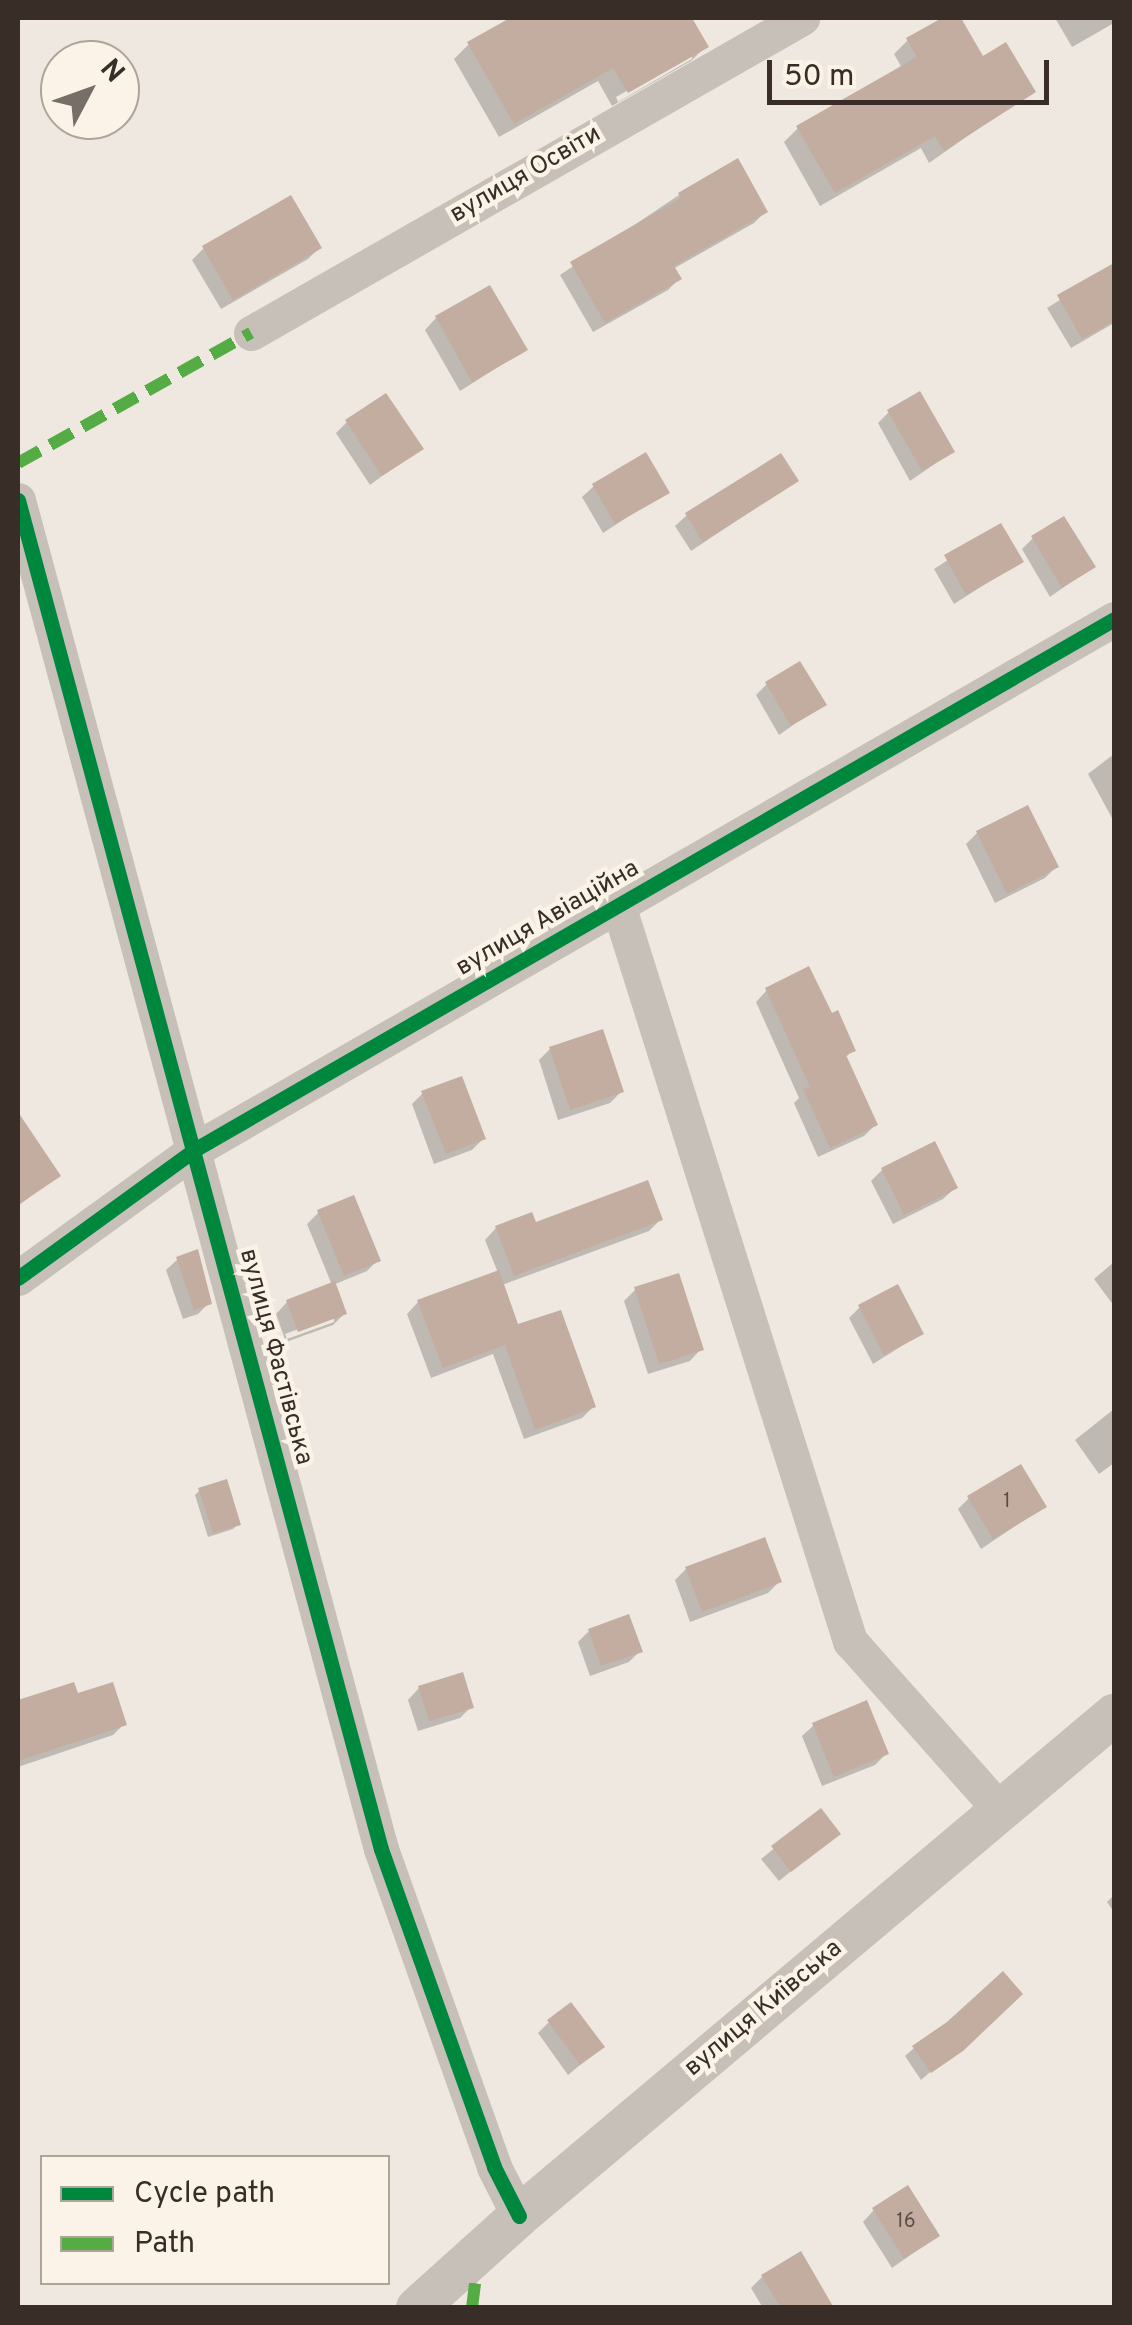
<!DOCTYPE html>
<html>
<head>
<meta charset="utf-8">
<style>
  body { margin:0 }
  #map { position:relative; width:1132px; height:2325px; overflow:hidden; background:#eee8e0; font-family:Overpass,sans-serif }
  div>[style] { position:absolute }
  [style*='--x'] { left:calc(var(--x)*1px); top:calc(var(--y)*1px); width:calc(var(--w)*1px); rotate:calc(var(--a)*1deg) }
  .shadow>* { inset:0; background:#0003 }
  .building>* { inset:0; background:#c3ada0 }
  .minor>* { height:35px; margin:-17.5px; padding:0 17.5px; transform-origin:17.5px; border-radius:17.5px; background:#c7c0b9 }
  .tertiary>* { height:42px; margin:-21px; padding:0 21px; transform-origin:21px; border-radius:21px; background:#c7c0b9 }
  .quiet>* { height:12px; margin-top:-6px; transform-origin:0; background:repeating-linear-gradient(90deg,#55ab44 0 25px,transparent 0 37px) }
  .cycleway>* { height:15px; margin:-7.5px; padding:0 7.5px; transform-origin:7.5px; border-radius:7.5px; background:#00873e }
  span { translate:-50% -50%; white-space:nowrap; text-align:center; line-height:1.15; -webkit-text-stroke:9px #fbf3e7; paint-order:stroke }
  .number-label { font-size:20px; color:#5b4d45 }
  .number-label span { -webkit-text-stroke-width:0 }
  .street-label { font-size:25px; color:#382d27 }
  .frame { position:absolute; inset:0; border:20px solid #382d27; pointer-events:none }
  .legend { position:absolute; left:40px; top:2155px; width:350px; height:130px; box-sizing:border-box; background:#fbf3e7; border:2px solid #ada49a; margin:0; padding:12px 18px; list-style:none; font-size:30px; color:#382d27 }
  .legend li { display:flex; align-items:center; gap:20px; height:50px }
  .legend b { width:50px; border:2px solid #ada49a }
  .north { position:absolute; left:40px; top:40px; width:100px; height:100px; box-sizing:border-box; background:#fbf3e7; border:2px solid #ada49a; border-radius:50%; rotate:49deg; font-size:28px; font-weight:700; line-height:40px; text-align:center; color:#382d27 }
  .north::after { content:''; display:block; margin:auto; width:35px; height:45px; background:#786e68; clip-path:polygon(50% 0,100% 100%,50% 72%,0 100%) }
  .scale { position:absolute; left:767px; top:60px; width:282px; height:45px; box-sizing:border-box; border:5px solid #382d27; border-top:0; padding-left:12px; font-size:30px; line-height:35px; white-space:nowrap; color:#382d27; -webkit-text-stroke:8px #fbf3e7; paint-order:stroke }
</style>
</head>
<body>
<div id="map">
  <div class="shadow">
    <i style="clip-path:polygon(evenodd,515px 18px,698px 18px,691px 21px,706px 46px,691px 61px,612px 106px,598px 81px,499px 137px,454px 59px,469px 44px,515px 18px,692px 54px,692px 59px,618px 102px,616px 97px,692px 54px)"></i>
    <i style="clip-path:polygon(947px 18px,958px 18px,982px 59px,1032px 91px,929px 163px,921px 148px,820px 206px,784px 142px,798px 128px,902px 68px,894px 54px,908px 40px)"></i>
    <i style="clip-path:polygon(1055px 18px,1114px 18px,1114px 23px,1072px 47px)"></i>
    <i style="clip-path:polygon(679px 195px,765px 212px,754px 223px,673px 269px,679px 279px,668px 290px,593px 332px,560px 275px)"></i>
    <i style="clip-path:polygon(204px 248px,319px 248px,308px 259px,221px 309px,192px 260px)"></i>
    <i style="clip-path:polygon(1114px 266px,1114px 323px,1071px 348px,1047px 308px)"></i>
    <i style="clip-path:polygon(436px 318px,525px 350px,460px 391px,425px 330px)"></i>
    <i style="clip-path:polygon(889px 412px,952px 452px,910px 481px,878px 423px)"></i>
    <i style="clip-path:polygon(347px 422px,420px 448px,370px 485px,336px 433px)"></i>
    <i style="clip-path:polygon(796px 481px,691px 551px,675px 526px,687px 515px)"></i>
    <i style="clip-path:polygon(594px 486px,666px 492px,603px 533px,582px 497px)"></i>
    <i style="clip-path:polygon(1000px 526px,1020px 562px,954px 604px,934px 569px)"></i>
    <i style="clip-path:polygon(1033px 538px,1092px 567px,1050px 597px,1022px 549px)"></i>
    <i style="clip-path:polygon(767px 684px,823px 704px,779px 735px,756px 695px)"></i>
    <i style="clip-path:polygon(1114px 754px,1114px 817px,1112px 818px,1088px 774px)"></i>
    <i style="clip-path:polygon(1027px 808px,1056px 867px,1045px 878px,995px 903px,966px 844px,977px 833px)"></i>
    <i style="clip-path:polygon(767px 990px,853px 1050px,845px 1058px,875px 1125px,864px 1136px,818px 1157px,794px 1103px,799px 1098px,756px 1002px)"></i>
    <i style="clip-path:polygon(550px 1049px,621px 1092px,610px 1103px,558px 1120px,539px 1060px)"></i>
    <i style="clip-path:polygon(423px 1093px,483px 1139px,472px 1150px,434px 1164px,412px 1104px)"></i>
    <i style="clip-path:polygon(18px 1116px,57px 1176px,18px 1206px)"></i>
    <i style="clip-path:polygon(882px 1170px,955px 1188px,943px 1199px,893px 1224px,871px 1181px)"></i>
    <i style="clip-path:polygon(evenodd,319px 1212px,378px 1260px,367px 1271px,333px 1285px,344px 1314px,333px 1325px,286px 1342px,276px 1314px,287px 1302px,332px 1285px,307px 1224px,319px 1212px,334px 1316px,334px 1322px,287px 1339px,285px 1334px,334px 1316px)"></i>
    <i style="clip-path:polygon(660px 1220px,649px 1231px,502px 1285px,516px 1327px,593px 1407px,582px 1418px,524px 1439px,493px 1354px,431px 1378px,407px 1314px,418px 1302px,498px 1273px,485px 1240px,496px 1228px)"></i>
    <i style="clip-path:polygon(178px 1259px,209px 1303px,198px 1314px,183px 1319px,166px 1270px)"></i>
    <i style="clip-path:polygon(1114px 1262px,1114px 1306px,1094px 1279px)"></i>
    <i style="clip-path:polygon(636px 1289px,701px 1349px,690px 1361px,648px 1374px,624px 1301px)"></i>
    <i style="clip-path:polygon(860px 1307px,921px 1334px,873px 1364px,849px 1318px)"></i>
    <i style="clip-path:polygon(1114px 1409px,1114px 1463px,1099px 1474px,1075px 1440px)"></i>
    <i style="clip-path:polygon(200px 1490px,238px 1524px,233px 1529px,208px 1537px,195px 1495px)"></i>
    <i style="clip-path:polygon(969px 1498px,1044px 1507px,981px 1549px,958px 1509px)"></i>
    <i style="clip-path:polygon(686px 1569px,779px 1582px,768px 1593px,690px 1622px,675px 1580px)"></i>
    <i style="clip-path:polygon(589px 1631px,640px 1651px,629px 1662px,590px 1676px,578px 1642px)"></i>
    <i style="clip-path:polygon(73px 1685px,77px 1696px,124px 1724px,113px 1735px,18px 1767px,18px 1703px)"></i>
    <i style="clip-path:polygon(419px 1688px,471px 1707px,460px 1718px,418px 1731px,408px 1700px)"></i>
    <i style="clip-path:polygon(814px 1725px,886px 1754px,875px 1765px,822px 1786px,802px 1736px)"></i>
    <i style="clip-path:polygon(820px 1811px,837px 1834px,779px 1881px,761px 1859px)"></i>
    <i style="clip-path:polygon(1114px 1895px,1114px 1912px,1107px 1902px)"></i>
    <i style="clip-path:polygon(1011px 2002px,921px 2080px,905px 2056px,914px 2048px)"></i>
    <i style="clip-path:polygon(549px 2022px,602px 2047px,568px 2075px,538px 2033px)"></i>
    <i style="clip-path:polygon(874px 2210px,937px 2236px,892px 2268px,863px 2222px)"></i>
    <i style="clip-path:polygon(762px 2277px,829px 2308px,763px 2308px,751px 2288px)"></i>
  </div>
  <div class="building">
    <i style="clip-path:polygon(510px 18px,692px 18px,709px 47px,628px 93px,613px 68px,514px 124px,467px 42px)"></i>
    <i style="clip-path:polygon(942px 18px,961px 18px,983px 56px,1006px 42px,1036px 92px,944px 151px,935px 136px,835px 193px,796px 126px,917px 57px,906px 38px)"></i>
    <i style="clip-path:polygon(738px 158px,768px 212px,674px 266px,682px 279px,605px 323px,570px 262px,681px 198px,678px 193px)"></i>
    <i style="clip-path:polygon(291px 195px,322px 248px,233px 300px,202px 246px)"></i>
    <i style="clip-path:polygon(1114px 263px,1114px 321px,1082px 339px,1057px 295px)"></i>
    <i style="clip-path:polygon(490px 285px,528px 350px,472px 382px,435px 316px)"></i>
    <i style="clip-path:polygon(920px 391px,955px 452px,922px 471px,887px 410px)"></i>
    <i style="clip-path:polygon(386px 393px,424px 449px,382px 476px,345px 420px)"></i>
    <i style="clip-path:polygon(646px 452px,670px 493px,615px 524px,592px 484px)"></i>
    <i style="clip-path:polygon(781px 453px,799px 481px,703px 542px,685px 513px)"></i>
    <i style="clip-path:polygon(1064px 516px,1096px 567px,1062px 588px,1031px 536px)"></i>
    <i style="clip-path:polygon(1001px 523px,1024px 562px,966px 595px,944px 555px)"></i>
    <i style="clip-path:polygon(800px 661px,827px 705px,791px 726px,765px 682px)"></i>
    <i style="clip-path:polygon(1028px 805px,1059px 867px,1007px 894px,976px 831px)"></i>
    <i style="clip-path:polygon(809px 966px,832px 1013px,838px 1010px,856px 1051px,846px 1055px,878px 1125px,830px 1148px,803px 1089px,810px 1087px,765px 988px)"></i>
    <i style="clip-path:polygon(603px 1029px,624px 1092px,570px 1110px,549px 1047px)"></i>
    <i style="clip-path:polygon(462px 1076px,486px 1139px,446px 1154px,421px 1091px)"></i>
    <i style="clip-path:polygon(18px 1112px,61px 1176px,18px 1205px)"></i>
    <i style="clip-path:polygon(935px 1141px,958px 1188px,904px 1215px,881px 1168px)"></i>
    <i style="clip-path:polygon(648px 1180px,663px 1220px,514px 1276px,495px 1226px,532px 1212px,536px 1222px)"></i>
    <i style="clip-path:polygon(354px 1195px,381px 1261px,344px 1276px,317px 1210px)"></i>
    <i style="clip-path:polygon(198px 1249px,212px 1304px,194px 1310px,176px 1257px)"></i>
    <i style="clip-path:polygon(499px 1270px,518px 1324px,561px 1310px,596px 1407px,535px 1430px,505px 1345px,443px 1368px,417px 1300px)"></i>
    <i style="clip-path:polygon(679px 1273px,704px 1350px,659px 1364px,634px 1287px)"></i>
    <i style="clip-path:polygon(335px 1281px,347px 1314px,298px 1332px,286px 1300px)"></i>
    <i style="clip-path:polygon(898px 1284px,924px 1334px,884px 1355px,858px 1305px)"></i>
    <i style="clip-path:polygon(1021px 1464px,1047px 1507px,993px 1539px,967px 1496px)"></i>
    <i style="clip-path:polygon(227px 1479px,241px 1525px,213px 1533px,198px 1488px)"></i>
    <i style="clip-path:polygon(765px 1537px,782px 1582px,702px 1612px,685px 1567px)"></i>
    <i style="clip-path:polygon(629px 1614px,643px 1652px,601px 1666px,588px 1629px)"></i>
    <i style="clip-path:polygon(463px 1672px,474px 1708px,429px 1721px,418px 1686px)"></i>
    <i style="clip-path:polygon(74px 1682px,78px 1693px,113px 1682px,127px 1725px,18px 1761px,18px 1700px)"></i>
    <i style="clip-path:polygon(867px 1700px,889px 1754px,834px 1777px,812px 1723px)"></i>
    <i style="clip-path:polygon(821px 1808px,841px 1834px,791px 1872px,771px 1846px)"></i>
    <i style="clip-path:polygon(1003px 1971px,1023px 1994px,963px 2051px,931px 2073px,912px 2046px,947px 2022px)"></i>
    <i style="clip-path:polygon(571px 2002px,605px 2047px,580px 2065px,547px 2020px)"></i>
    <i style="clip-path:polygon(908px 2185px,940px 2236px,904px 2259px,872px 2208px)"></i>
    <i style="clip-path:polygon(801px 2251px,834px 2308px,781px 2308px,761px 2275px)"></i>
  </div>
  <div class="minor">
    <i style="--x:251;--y:333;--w:635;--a:-29.76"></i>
    <i style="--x:18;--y:500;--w:1397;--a:74.94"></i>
    <i style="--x:381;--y:1849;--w:337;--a:70.4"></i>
    <i style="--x:494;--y:2167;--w:55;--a:63"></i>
    <i style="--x:619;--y:908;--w:769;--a:72.51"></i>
    <i style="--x:850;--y:1641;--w:226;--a:48.4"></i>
    <i style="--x:18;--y:1278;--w:218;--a:-36"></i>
    <i style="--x:194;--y:1150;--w:1062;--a:-29.99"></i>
  </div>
  <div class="tertiary">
    <i style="--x:417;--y:2308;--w:137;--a:-42"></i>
    <i style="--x:519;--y:2216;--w:778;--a:-40.1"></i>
  </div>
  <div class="quiet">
    <i style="--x:18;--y:463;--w:267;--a:-29.2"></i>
    <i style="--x:472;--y:2308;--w:25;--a:-83"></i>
  </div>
  <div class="cycleway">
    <i style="--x:18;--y:500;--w:1397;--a:74.94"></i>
    <i style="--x:381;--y:1849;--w:337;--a:70.4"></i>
    <i style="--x:494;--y:2167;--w:55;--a:63"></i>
    <i style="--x:18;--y:1278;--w:218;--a:-36"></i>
    <i style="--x:194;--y:1150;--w:1062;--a:-29.99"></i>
  </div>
  <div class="number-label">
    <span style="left:1007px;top:1502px">1</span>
    <span style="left:906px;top:2222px">16</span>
  </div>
  <div class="street-label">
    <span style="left:526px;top:175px;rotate:-30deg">вулиця Освіти</span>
    <span style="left:548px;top:919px;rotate:-30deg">вулиця Авіаційна</span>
    <span style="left:275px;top:1357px;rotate:75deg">вулиця Фастівська</span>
    <span style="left:764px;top:2009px;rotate:-40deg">вулиця Київська</span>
  </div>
  <div class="frame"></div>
  <ul class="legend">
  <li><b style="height:12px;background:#00873e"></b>Cycle path</li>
  <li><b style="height:12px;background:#55ab44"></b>Path</li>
  </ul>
  <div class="north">N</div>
  <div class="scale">50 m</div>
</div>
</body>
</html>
